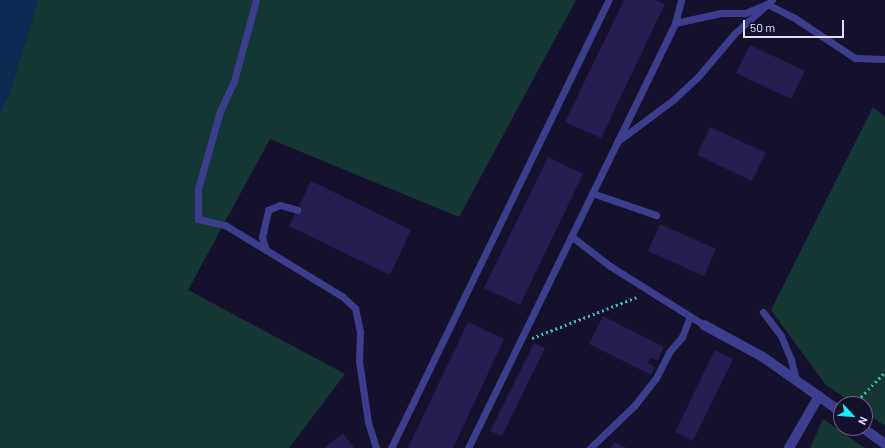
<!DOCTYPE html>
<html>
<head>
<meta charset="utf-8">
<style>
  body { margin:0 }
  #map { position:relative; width:885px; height:448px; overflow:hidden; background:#15112d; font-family:Barlow,sans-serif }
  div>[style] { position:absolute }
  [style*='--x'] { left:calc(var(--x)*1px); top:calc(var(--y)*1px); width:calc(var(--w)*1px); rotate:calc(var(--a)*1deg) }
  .green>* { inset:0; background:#143734 }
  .water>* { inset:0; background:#0d2951 }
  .building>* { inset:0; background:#251d4f }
  .path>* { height:2.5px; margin-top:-1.25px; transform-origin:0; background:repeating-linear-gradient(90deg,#30c1b1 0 2px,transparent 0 5px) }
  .lane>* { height:7px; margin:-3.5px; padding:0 3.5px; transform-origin:3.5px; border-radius:3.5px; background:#3c3d8d }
  .street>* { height:10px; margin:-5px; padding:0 5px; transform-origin:5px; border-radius:5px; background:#3c3d8d }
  span { translate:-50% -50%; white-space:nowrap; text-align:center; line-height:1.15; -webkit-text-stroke:4px #15112d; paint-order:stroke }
  .north { position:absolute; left:833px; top:396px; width:40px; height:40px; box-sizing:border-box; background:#15112d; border:1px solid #666381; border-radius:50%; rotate:116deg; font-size:11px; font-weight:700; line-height:16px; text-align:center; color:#e0deff }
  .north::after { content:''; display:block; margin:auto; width:14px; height:18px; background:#0af3ff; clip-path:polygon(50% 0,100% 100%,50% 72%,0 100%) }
  .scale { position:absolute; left:743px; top:20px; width:101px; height:18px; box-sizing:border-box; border:2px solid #e0deff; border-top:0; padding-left:5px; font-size:12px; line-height:14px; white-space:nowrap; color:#e0deff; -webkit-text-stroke:3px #15112d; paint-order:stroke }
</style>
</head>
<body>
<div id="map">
  <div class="green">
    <i style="clip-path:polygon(38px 0,576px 0,459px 217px,270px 139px,188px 290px,345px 374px,289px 448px,0 448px,0 112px,9px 95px)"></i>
    <i style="clip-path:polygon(873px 107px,885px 117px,885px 426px,865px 412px,865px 404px,853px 404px,825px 384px,771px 310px)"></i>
    <i style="clip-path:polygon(823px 419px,865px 448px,810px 448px)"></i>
  </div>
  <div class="water">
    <i style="clip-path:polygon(0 0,38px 0,9px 95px,0 112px)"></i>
  </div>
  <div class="building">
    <i style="clip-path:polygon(624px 0,656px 0,665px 4px,601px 138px,565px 122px)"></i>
    <i style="clip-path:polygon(750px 45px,805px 71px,791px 99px,736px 73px)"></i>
    <i style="clip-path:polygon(710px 127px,766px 153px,752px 181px,697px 155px)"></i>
    <i style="clip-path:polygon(548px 157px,583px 174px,520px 305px,484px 288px)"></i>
    <i style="clip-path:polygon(311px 181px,411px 230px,390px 275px,289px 226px)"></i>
    <i style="clip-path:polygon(660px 224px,716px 249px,704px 276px,648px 251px)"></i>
    <i style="clip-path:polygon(603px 316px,664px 347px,657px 361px,651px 357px,648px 363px,655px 367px,651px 375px,589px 344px)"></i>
    <i style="clip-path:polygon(468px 322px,504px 339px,453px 448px,408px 448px)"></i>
    <i style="clip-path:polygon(534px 343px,545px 348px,502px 436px,490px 431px)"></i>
    <i style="clip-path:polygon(715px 350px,733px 359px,693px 441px,675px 432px)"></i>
    <i style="clip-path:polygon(343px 433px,354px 448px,324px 448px)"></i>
    <i style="clip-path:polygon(614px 442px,627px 448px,611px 448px)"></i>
  </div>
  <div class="path">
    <i style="--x:532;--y:338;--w:115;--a:-21.4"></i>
    <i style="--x:854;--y:404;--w:45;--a:-45.9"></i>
  </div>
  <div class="lane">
    <i style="--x:256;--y:0;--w:84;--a:105.2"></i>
    <i style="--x:234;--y:81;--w:33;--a:115"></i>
    <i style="--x:220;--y:111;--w:81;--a:105.8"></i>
    <i style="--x:198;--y:189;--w:30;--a:90"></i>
    <i style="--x:198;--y:219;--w:28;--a:13"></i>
    <i style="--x:225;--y:225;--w:137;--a:31.3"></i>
    <i style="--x:342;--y:296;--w:18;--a:43"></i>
    <i style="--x:355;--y:308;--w:25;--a:78"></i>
    <i style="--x:360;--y:332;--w:29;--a:92"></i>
    <i style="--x:359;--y:361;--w:62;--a:81.6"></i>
    <i style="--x:368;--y:422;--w:27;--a:73"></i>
    <i style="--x:675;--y:23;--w:47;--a:-12.3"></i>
    <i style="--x:721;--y:13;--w:24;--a:0"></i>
    <i style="--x:745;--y:13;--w:24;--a:-22"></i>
    <i style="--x:767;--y:4;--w:33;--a:27"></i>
    <i style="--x:796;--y:19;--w:71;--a:33.5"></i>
    <i style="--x:855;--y:58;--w:30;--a:2"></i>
    <i style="--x:618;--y:141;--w:69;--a:-36.7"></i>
    <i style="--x:673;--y:100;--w:33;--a:-43"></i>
    <i style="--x:697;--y:78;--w:57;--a:-49.9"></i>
    <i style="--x:734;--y:34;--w:51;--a:-41.8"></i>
    <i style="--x:592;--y:193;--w:68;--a:19"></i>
    <i style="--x:571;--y:236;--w:49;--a:37.6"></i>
    <i style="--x:610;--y:266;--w:111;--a:32.1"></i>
    <i style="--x:266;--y:250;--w:14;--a:-107"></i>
    <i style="--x:262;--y:237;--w:28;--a:-77"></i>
    <i style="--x:268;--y:210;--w:13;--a:-23"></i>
    <i style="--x:280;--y:205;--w:18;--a:16"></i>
    <i style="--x:763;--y:312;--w:30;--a:53"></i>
    <i style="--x:781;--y:336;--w:26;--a:67"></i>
    <i style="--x:791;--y:360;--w:21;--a:76"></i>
    <i style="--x:391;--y:448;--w:498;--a:-64.1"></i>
    <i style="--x:468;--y:448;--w:473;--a:-64"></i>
    <i style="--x:675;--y:23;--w:24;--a:-75"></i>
    <i style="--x:590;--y:448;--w:61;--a:-43.7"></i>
    <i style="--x:634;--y:406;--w:36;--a:-52"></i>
    <i style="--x:656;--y:378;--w:29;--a:-63"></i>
    <i style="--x:669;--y:352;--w:20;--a:-49"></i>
    <i style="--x:682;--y:337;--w:22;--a:-69"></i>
  </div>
  <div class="street">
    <i style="--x:704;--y:325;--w:67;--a:28.5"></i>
    <i style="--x:763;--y:357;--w:95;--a:35.2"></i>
    <i style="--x:863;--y:428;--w:27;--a:36"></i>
    <i style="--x:789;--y:448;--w:60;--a:-60"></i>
  </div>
  <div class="north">N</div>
  <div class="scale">50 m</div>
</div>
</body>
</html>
